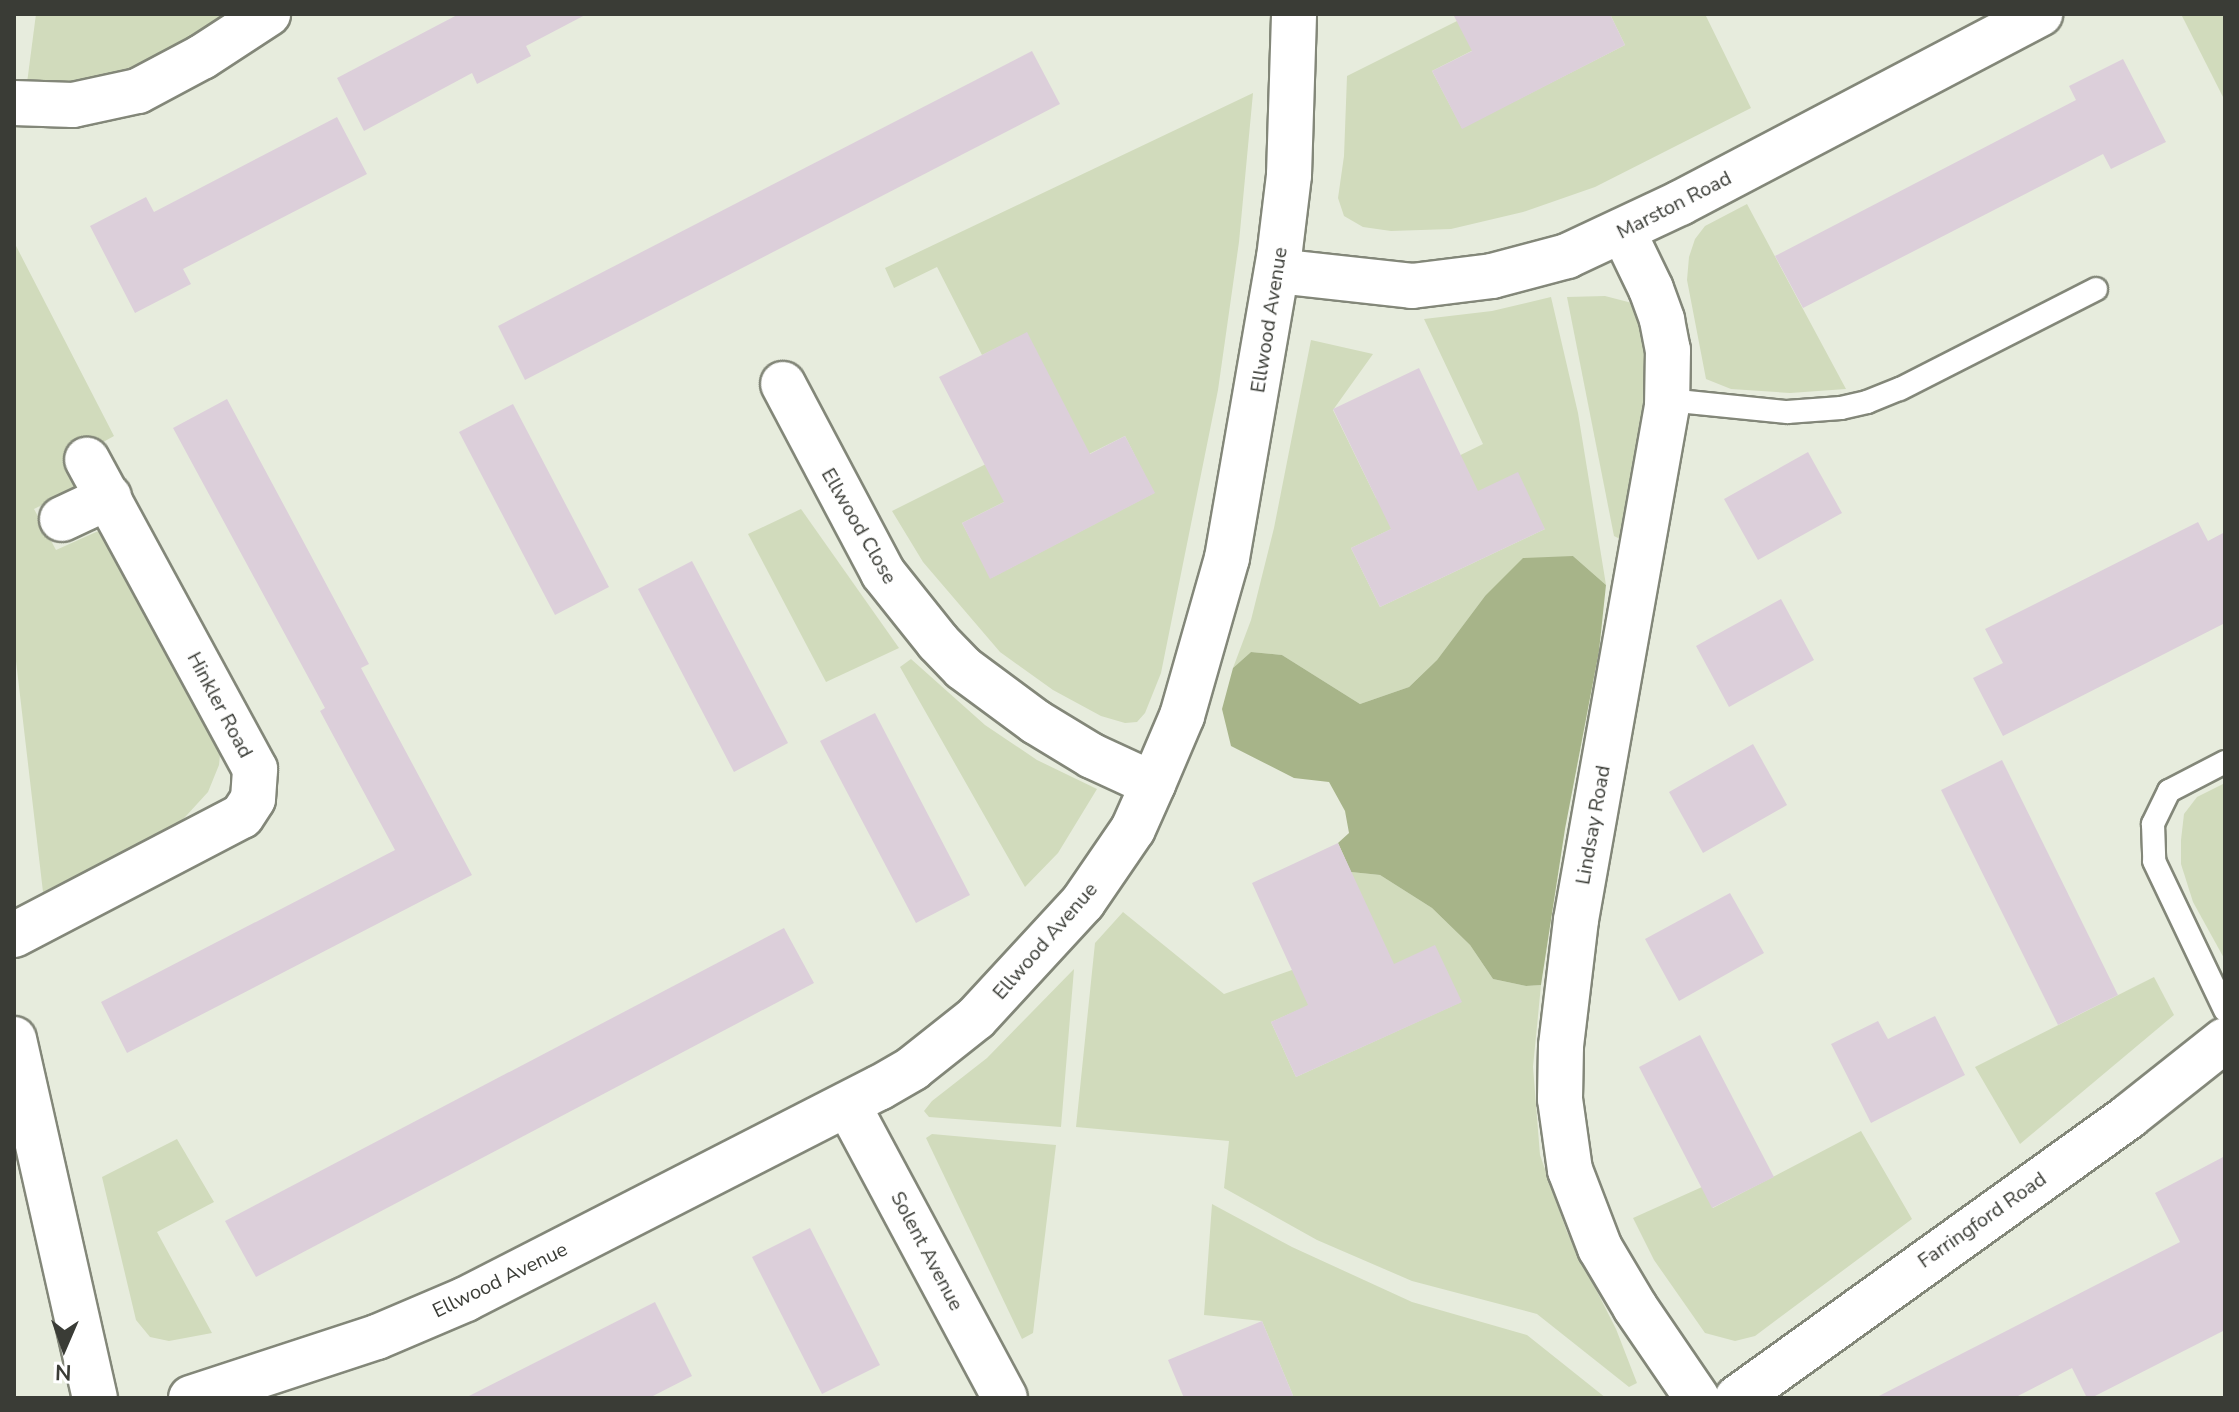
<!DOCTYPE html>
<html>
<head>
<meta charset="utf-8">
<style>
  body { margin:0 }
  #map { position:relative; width:2239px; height:1412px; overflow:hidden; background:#e7ecdd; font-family:"Nunito Sans",sans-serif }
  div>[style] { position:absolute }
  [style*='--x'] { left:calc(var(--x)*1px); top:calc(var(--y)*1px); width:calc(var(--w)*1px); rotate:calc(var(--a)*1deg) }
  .green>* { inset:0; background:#d1dbbc }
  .forest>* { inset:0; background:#a7b489 }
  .building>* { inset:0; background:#dccfda }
  .roads { filter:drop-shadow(2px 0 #838779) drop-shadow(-2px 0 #838779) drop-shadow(0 2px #838779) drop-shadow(0 -2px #838779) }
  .service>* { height:22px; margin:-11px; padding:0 11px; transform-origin:11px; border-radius:11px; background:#fff }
  .minor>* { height:44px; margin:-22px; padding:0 22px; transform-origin:22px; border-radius:22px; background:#fff }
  span { translate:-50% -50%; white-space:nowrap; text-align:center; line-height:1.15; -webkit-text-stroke:6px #fff; paint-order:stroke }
  .street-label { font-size:20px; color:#3a3c36 }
  .frame { position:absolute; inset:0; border:16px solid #3a3c36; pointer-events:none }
  .north { position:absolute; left:24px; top:1308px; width:80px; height:80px; -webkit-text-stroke:6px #fff; paint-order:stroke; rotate:182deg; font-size:22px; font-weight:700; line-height:32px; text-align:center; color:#3a3c36 }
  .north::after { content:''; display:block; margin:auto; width:28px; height:36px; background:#3a3c36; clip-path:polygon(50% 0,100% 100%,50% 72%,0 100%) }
</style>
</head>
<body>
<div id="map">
  <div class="green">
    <i style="clip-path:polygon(36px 14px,230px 14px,149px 68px,67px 89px,27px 83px)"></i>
    <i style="clip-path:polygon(1471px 14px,1499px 37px,1432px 71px,1462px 128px,1625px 45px,1610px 14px,1705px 14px,1751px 108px,1595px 187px,1523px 212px,1451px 229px,1391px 231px,1363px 227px,1344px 216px,1338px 198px,1344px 156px,1347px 76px)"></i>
    <i style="clip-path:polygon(2181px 14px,2225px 14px,2225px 101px)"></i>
    <i style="clip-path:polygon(1253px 93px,1239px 242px,1218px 390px,1161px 673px,1145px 713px,1137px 722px,1125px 723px,1101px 716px,1053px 690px,1000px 652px,923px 562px,892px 511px,1012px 451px,1032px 488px,962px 523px,991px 578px,1154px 493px,1125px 436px,1059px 469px,1027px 333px,982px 355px,937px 267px,894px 288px,885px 268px)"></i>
    <i style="clip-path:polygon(1747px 204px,1803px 309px,1846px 389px,1790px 393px,1731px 389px,1706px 379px,1687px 280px,1689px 257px,1695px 239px,1705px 226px)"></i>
    <i style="clip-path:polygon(14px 242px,114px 436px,71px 460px,82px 485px,34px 509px,56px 550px,105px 528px,221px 745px,219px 765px,208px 792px,176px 827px,43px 892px,14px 644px)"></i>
    <i style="clip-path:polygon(1605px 296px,1632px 303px,1643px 332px,1647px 377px,1638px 458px,1624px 541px,1614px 536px,1567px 297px)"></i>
    <i style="clip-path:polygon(1551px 297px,1578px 413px,1606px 585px,1573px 556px,1485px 596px,1437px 660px,1409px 687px,1360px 704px,1282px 655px,1251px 652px,1233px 668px,1251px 620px,1274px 528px,1311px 340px,1373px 354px,1333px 410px,1376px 498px,1419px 516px,1351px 548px,1380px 607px,1545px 529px,1449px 505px,1432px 469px,1483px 444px,1424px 319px,1492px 311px)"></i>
    <i style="clip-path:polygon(801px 509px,899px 648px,826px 682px,748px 534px)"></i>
    <i style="clip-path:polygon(911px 659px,985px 725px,1037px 760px,1097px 789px,1058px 853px,1025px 887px,900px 667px)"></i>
    <i style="clip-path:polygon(2225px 783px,2225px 960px,2193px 902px,2181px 864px,2181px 840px,2184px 814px,2197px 797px)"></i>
    <i style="clip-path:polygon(1351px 872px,1380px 875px,1432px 908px,1470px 945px,1493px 979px,1526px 986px,1541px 985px,1533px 1067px,1540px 1155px,1567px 1232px,1616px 1329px,1637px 1383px,1629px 1387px,1537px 1314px,1412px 1281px,1317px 1240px,1224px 1188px,1229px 1141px,1076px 1127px,1095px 943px,1123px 912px,1224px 994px,1292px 970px,1337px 993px,1271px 1022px,1296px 1077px,1461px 1002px,1367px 977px)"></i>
    <i style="clip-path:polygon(1074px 969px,1061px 1127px,929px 1117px,924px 1111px,932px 1101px,987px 1058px)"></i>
    <i style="clip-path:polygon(2154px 977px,2174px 1015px,2020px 1144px,1975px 1067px)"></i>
    <i style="clip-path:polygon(1861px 1131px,1912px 1219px,1755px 1336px,1735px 1341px,1705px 1333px,1654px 1260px,1633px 1218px,1702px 1187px,1713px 1208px)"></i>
    <i style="clip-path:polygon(932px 1134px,1056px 1145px,1033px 1333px,1022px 1339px,926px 1138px)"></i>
    <i style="clip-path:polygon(177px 1139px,214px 1202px,157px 1232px,212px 1333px,169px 1341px,150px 1337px,136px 1320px,102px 1177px)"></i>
    <i style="clip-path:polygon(1212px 1204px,1292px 1247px,1412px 1302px,1527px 1335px,1606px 1398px,1294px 1398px,1262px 1321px,1204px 1315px)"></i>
  </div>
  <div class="forest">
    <i style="clip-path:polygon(1573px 556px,1606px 585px,1599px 651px,1565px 829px,1541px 985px,1526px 986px,1493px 979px,1470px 945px,1432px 908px,1380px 875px,1351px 872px,1338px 843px,1349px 833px,1345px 811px,1329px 782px,1294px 778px,1231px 746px,1222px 709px,1233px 668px,1251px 652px,1282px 655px,1360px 704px,1409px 687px,1437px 660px,1485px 596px,1523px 558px)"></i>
  </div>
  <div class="building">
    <i style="clip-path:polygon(459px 14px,587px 14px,526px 46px,531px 56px,477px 84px,472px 73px,364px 131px,337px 78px)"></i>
    <i style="clip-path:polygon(1453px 14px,1610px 14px,1625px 45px,1462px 129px,1432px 71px,1472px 51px)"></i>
    <i style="clip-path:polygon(1032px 51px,1060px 104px,525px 380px,498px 326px)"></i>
    <i style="clip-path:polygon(2123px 59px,2166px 142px,2111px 169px,2103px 154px,1803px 308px,1775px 256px,2076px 100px,2069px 86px)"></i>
    <i style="clip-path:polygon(337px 117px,367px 174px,183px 269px,191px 284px,135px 313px,90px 226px,146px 197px,154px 212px)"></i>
    <i style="clip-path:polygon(1027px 332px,1090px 454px,1125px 436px,1155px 493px,990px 579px,962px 523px,1004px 502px,939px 377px)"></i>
    <i style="clip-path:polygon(1419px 368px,1478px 491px,1518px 472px,1545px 529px,1380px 607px,1351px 548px,1391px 529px,1333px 409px)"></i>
    <i style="clip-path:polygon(227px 399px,369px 664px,361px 668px,472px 875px,127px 1053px,101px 1002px,395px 850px,320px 711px,325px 708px,173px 428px)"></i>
    <i style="clip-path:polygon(513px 404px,609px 587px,555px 615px,459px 432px)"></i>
    <i style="clip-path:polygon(1808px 452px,1842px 513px,1758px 560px,1724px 499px)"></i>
    <i style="clip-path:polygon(2198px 522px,2208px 541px,2225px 532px,2225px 623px,2003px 736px,1973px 678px,2003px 663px,1985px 629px)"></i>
    <i style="clip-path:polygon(692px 561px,788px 743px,734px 772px,638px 589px)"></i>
    <i style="clip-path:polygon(1781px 599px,1814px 660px,1729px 707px,1696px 646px)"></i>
    <i style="clip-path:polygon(875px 713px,970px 895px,916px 923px,820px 741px)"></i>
    <i style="clip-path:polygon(1753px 744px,1787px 805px,1703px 853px,1669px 792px)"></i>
    <i style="clip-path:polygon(2002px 760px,2118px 995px,2058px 1025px,1941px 790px)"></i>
    <i style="clip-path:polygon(1338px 843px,1394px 964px,1435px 945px,1462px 1002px,1296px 1077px,1271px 1022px,1308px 1005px,1252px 883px)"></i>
    <i style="clip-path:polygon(1730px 893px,1764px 953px,1679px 1001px,1645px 939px)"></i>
    <i style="clip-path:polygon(784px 928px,814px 983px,256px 1277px,225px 1221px)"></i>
    <i style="clip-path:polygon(1935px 1016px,1965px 1075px,1871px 1123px,1831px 1044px,1878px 1021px,1888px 1039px)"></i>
    <i style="clip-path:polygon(1700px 1035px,1774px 1177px,1712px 1208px,1639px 1067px)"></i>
    <i style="clip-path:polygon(2225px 1156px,2225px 1330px,2091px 1398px,2087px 1398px,2072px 1368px,2014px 1398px,1875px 1398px,2180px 1242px,2155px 1193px)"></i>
    <i style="clip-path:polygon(810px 1228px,880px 1365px,822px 1394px,752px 1257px)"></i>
    <i style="clip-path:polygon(655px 1302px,692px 1376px,649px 1398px,465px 1398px)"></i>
    <i style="clip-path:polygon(1262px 1321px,1294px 1398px,1184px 1398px,1168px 1360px)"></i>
  </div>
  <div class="roads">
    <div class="service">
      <i style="--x:1668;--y:400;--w:120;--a:5.8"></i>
      <i style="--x:1787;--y:412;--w:54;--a:-4.2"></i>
      <i style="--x:1841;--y:408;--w:27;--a:-13"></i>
      <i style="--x:1867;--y:402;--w:35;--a:-22"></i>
      <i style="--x:1900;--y:389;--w:220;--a:-27"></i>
      <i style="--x:2225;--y:762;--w:63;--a:152.6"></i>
      <i style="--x:2169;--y:791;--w:37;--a:116"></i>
      <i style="--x:2153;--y:824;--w:37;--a:88"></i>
      <i style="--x:2154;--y:861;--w:165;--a:64.5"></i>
    </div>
    <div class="minor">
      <i style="--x:14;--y:103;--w:59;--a:1.9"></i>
      <i style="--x:73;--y:105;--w:66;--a:-12.2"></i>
      <i style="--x:138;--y:91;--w:72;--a:-28"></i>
      <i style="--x:202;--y:57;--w:79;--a:-33.1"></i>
      <i style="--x:1623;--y:231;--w:64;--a:64.2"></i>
      <i style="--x:1651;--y:289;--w:33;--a:70"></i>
      <i style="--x:1662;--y:320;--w:31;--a:79"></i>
      <i style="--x:1668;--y:350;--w:56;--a:91"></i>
      <i style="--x:1667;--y:406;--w:522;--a:100.04"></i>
      <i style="--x:1576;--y:920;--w:127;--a:96.8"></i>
      <i style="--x:1561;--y:1046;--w:53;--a:91.1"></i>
      <i style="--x:1560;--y:1099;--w:72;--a:82"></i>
      <i style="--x:1570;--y:1170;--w:84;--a:69"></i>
      <i style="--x:1600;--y:1248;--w:69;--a:59.3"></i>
      <i style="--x:1635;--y:1307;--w:110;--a:55.7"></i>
      <i style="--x:1277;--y:271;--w:136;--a:6.3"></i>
      <i style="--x:1412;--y:286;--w:81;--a:-7.1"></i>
      <i style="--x:1492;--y:276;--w:78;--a:-14.9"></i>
      <i style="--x:1567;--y:256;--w:125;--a:-25.1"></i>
      <i style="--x:1680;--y:203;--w:407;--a:-27.7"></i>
      <i style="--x:783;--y:384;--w:214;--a:62.1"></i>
      <i style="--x:883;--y:573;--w:88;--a:51.4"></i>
      <i style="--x:938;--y:642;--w:36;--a:46"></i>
      <i style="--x:963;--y:668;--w:91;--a:36.5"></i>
      <i style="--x:1036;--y:722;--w:66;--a:31.3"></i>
      <i style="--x:1092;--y:756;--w:67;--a:24.7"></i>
      <i style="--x:62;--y:519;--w:52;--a:-25.1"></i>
      <i style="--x:14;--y:935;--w:257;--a:-27.6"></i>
      <i style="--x:242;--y:816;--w:20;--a:-57"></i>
      <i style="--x:253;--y:799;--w:30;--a:-86"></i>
      <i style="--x:255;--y:769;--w:352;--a:-118.5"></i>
      <i style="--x:14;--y:1039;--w:368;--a:77.3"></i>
      <i style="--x:848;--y:1105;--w:332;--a:61.8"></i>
      <i style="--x:191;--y:1398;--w:196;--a:-18.2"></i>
      <i style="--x:377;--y:1337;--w:97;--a:-23.1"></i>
      <i style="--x:466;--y:1299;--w:464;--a:-27.1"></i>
      <i style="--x:879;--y:1088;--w:39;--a:-30"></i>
      <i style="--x:913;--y:1068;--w:80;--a:-38.4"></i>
      <i style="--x:976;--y:1018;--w:158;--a:-47.3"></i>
      <i style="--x:1083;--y:902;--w:88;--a:-55.6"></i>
      <i style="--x:1133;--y:829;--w:49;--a:-66"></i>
      <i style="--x:1153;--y:784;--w:74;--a:-66.9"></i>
      <i style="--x:1182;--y:716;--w:164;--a:-74.1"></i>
      <i style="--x:1227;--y:558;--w:304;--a:-80.2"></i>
      <i style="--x:1279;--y:258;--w:84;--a:-83.1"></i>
      <i style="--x:1289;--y:175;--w:161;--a:-88.2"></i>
      <i style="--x:1737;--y:1398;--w:483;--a:-35.7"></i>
      <i style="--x:2129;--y:1116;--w:122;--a:-38.4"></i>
    </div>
  </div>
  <div class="street-label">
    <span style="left:1674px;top:205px;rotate:-27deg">Marston Road</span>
    <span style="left:1269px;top:320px;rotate:-81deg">Ellwood Avenue</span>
    <span style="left:859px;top:526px;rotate:60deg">Ellwood Close</span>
    <span style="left:220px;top:705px;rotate:62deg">Hinkler Road</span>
    <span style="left:1593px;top:825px;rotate:-80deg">Lindsay Road</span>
    <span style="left:1045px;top:941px;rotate:-49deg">Ellwood Avenue</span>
    <span style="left:1982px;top:1220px;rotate:-35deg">Farringford Road</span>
    <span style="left:927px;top:1251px;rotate:62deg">Solent Avenue</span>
    <span style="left:500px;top:1280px;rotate:-26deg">Ellwood Avenue</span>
  </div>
  <div class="frame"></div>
  <div class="north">N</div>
</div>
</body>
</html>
